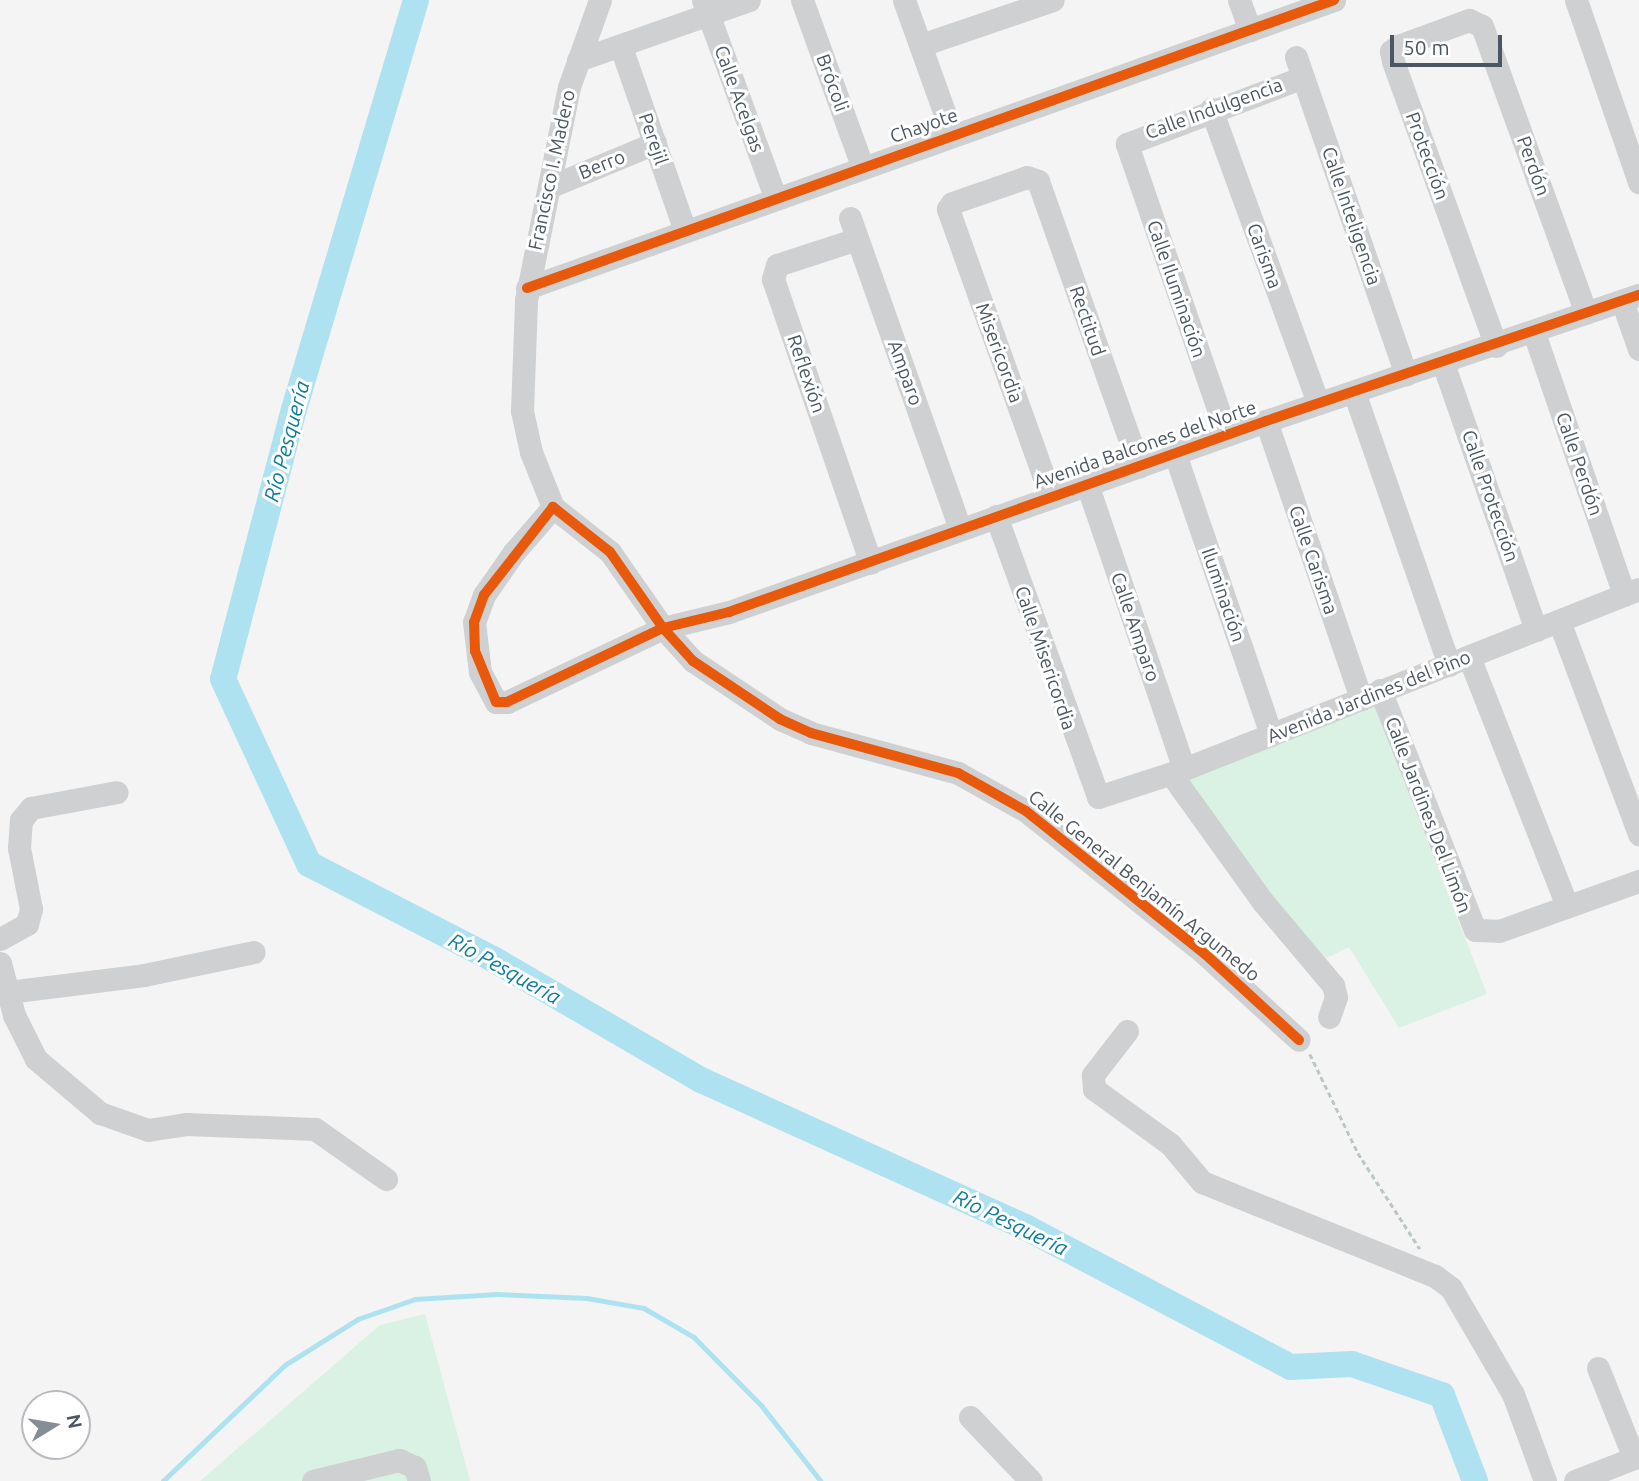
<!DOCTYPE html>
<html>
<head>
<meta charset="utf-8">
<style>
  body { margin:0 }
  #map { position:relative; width:1639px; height:1481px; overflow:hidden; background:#f4f4f4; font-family:Ubuntu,sans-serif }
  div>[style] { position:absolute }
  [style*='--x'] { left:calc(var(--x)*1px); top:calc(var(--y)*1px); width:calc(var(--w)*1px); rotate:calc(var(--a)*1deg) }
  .green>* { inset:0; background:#d9f2e3 }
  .stream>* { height:4.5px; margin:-2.25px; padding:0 2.25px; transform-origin:2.25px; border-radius:2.25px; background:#aee2f0 }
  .river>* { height:26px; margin:-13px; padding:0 13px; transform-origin:13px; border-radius:13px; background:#aee2f0 }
  .path>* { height:2.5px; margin-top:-1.25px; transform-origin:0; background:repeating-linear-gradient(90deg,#bcc7c4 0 5px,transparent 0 8.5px) }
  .minor>* { height:23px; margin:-11.5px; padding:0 11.5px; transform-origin:11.5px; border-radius:11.5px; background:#ced0d2 }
  .cycleway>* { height:10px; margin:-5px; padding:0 5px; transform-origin:5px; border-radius:5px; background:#e8590c }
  span { translate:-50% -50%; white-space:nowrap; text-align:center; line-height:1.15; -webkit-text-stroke:6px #fff; paint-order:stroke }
  .street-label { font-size:19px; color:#4a5661 }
  .water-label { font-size:21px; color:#0c7c9b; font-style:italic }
  .north { position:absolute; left:21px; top:1390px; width:70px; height:70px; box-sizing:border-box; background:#fff; border:2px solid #b7bbc0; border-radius:50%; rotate:79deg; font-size:19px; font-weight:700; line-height:28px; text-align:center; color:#4a5661 }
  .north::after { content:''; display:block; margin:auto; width:24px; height:32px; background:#868d94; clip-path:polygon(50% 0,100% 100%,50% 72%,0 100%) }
  .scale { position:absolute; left:1390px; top:35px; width:112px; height:32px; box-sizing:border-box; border:4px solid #4a5661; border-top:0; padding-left:9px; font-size:21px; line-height:24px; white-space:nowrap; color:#4a5661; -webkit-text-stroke:5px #fff; paint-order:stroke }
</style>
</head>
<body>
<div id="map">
  <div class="green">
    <i style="clip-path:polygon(1374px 704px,1487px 994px,1399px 1028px,1349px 947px,1327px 958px,1283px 921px,1182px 781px)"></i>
    <i style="clip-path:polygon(425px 1314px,470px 1481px,200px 1481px,380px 1325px)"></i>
  </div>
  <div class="stream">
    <i style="--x:163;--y:1481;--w:168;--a:-43.6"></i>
    <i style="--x:285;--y:1365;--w:86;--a:-32.2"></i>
    <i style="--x:358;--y:1319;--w:60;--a:-19.3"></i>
    <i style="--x:415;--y:1299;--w:82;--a:-3.5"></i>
    <i style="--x:497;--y:1294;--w:90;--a:2.5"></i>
    <i style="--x:587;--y:1298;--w:58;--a:10"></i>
    <i style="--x:644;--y:1308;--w:58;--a:30.1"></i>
    <i style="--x:694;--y:1337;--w:97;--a:45.4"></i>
    <i style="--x:762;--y:1406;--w:95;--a:51.8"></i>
  </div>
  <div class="river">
    <i style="--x:416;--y:0;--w:427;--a:106.6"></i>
    <i style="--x:294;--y:409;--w:279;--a:104.7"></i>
    <i style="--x:223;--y:679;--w:204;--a:65.1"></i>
    <i style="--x:309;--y:864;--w:207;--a:27.3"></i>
    <i style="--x:493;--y:959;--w:241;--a:30.2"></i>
    <i style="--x:701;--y:1080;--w:358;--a:24.4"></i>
    <i style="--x:1027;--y:1228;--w:298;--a:27.8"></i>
    <i style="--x:1291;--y:1367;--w:61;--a:-2.8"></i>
    <i style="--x:1352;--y:1364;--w:95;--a:19"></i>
    <i style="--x:1442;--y:1395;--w:92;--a:69"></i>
  </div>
  <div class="path">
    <i style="--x:1310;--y:1054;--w:110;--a:64.1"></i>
    <i style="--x:1358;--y:1153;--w:114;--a:57.1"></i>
  </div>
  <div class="minor">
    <i style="--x:703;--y:0;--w:210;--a:69.9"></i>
    <i style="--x:802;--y:0;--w:177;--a:70.1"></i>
    <i style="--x:904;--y:0;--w:142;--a:70.3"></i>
    <i style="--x:1239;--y:0;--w:32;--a:70"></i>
    <i style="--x:1576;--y:0;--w:193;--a:70.9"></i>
    <i style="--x:921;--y:45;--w:139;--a:-18.8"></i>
    <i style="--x:621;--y:47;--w:195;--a:70.8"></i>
    <i style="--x:1296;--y:57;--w:336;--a:70.9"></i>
    <i style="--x:578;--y:60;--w:181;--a:-19.3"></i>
    <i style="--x:1211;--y:109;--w:313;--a:70"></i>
    <i style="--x:549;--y:187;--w:115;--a:-22.5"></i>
    <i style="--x:850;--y:218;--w:329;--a:70.5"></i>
    <i style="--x:857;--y:239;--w:84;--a:162"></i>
    <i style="--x:777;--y:265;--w:15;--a:106"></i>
    <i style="--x:773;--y:279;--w:300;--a:71"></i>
    <i style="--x:527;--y:288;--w:857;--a:-19.64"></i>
    <i style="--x:1622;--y:301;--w:51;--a:70.5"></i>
    <i style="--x:1534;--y:333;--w:277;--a:71"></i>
    <i style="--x:1496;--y:346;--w:303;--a:-109.9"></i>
    <i style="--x:1393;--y:61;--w:10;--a:-101"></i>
    <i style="--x:1391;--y:51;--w:9;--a:-36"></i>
    <i style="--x:1398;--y:46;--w:76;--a:-20.1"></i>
    <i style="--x:1469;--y:20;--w:14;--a:25"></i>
    <i style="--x:1482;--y:26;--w:305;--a:70.1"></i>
    <i style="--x:1443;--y:363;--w:283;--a:70.8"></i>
    <i style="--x:1354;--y:392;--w:289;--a:70.8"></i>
    <i style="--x:1266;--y:421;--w:294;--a:71.1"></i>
    <i style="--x:1227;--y:435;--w:308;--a:-109"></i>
    <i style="--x:1127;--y:144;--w:188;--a:-20.8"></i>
    <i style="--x:1175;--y:454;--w:297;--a:71.1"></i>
    <i style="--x:1087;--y:484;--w:301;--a:71.2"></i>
    <i style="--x:1051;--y:497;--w:306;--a:-109.7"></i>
    <i style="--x:948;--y:209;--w:7;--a:-56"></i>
    <i style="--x:952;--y:203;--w:79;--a:-19.1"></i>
    <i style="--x:1027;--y:177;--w:12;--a:20"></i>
    <i style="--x:1038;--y:181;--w:303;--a:70.5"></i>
    <i style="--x:553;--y:507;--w:60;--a:130.9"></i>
    <i style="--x:514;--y:552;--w:52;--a:124.9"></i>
    <i style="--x:484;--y:595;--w:29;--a:110"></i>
    <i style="--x:474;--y:622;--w:50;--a:83.2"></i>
    <i style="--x:480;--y:672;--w:34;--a:62"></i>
    <i style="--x:496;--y:702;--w:11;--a:0"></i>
    <i style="--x:507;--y:702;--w:173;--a:-25.4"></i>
    <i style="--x:663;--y:628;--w:68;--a:-13.6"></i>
    <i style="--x:729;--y:612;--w:570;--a:-19.58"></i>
    <i style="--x:1266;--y:421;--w:394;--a:-18.7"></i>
    <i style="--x:553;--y:507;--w:73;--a:38.3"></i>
    <i style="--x:610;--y:552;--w:93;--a:55.1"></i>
    <i style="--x:663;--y:628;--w:45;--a:47.7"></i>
    <i style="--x:693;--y:661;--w:105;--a:33.7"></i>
    <i style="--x:780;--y:719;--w:34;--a:24"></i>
    <i style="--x:811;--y:733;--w:152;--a:15.2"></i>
    <i style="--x:958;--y:773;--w:78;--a:29.2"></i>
    <i style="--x:1026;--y:811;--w:229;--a:38.6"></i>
    <i style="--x:1205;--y:954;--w:127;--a:42.5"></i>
    <i style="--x:553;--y:507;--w:59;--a:-111.8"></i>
    <i style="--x:531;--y:452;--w:42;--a:-102.4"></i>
    <i style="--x:522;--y:411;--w:111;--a:-87.9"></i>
    <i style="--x:526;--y:300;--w:217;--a:-78.6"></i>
    <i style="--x:569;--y:87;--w:92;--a:-70.4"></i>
    <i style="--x:996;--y:516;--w:299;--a:70"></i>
    <i style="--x:1098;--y:797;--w:90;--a:-18"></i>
    <i style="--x:1184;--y:769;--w:489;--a:-21.6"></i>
    <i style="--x:1559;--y:621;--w:228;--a:69.4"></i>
    <i style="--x:1469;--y:657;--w:268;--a:68.5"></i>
    <i style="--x:1380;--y:690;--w:258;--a:68.4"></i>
    <i style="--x:1475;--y:930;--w:24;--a:2"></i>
    <i style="--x:1499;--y:931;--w:149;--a:-19.7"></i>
    <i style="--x:1171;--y:774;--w:158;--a:54.3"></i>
    <i style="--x:1263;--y:902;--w:109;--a:49.9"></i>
    <i style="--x:1333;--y:985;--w:12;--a:76"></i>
    <i style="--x:1336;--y:997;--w:21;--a:109"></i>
    <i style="--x:0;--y:939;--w:31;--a:-29"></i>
    <i style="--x:27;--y:924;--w:16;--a:-75"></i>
    <i style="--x:31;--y:909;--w:62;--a:-101.1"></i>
    <i style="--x:19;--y:848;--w:28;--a:-86"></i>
    <i style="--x:21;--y:820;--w:16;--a:-50"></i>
    <i style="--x:31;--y:808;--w:87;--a:-10.5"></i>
    <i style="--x:0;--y:963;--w:54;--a:74.9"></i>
    <i style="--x:14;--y:1015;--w:49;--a:63.4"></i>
    <i style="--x:36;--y:1059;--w:84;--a:40.2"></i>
    <i style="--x:100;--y:1113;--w:51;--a:19.5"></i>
    <i style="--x:148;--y:1130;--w:38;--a:-9"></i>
    <i style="--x:186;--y:1124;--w:129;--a:2.2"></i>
    <i style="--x:315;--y:1129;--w:87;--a:35.2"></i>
    <i style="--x:8;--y:992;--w:137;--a:-7.1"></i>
    <i style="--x:144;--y:975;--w:112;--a:-11.8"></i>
    <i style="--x:1127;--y:1031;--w:56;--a:127.7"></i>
    <i style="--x:1093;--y:1075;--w:14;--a:86"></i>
    <i style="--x:1094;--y:1089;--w:94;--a:35.9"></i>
    <i style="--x:1170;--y:1144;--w:50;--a:49.9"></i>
    <i style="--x:1202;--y:1182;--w:251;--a:22"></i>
    <i style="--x:1435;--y:1276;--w:20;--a:37"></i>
    <i style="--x:1451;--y:1288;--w:123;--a:59.7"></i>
    <i style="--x:1513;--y:1394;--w:93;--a:69.8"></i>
    <i style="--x:1598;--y:1368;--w:97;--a:68.2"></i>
    <i style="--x:970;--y:1417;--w:88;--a:46.4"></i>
    <i style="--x:313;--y:1481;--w:89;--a:-13.7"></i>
    <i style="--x:399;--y:1460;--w:17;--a:24"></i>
    <i style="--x:415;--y:1467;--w:15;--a:74"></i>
    <i style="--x:1575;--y:1481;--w:69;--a:-21.3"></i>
  </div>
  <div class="cycleway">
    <i style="--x:527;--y:288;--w:857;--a:-19.64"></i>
    <i style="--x:1299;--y:1040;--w:127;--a:-137.5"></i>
    <i style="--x:1205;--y:954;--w:229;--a:-141.4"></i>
    <i style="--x:1026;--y:811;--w:78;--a:-150.8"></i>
    <i style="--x:958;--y:773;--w:152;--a:-164.8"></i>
    <i style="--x:811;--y:733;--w:34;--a:-156"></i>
    <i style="--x:780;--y:719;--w:105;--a:-146.3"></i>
    <i style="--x:693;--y:661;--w:45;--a:-132.3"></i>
    <i style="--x:663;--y:628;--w:93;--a:-124.9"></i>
    <i style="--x:610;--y:552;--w:73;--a:-141.7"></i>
    <i style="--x:553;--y:507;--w:112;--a:128.1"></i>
    <i style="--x:484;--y:595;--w:29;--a:110"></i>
    <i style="--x:474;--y:622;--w:29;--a:88"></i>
    <i style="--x:475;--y:651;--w:55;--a:67.6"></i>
    <i style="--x:496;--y:702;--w:11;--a:0"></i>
    <i style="--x:507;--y:702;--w:173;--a:-25.4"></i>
    <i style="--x:663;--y:628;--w:68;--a:-13.6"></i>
    <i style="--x:729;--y:612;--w:570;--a:-19.58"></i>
    <i style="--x:1266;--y:421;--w:394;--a:-18.7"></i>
  </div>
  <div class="street-label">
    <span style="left:832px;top:83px;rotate:70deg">Brócoli</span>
    <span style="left:739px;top:99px;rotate:70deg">Calle Acelgas</span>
    <span style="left:1214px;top:109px;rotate:-20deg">Calle Indulgencia</span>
    <span style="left:924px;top:126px;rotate:-19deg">Chayote</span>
    <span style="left:653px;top:139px;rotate:71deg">Perejil</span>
    <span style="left:1427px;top:156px;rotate:70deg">Protección</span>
    <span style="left:602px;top:165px;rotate:-22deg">Berro</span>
    <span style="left:1533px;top:166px;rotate:70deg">Perdón</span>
    <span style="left:552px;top:170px;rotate:-78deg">Francisco I. Madero</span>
    <span style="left:1351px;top:216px;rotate:71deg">Calle Inteligencia</span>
    <span style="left:1264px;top:256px;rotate:70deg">Carisma</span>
    <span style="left:1176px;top:289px;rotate:71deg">Calle Iluminación</span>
    <span style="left:1087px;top:321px;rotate:71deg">Rectitud</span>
    <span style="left:999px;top:353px;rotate:70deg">Misericordia</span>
    <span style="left:905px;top:373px;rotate:70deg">Amparo</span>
    <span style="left:806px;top:374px;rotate:71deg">Reflexión</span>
    <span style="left:1145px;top:445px;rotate:-19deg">Avenida Balcones del Norte</span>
    <span style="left:1579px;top:464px;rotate:71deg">Calle Perdón</span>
    <span style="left:1490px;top:496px;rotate:71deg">Calle Protección</span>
    <span style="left:1313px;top:560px;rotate:71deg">Calle Carisma</span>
    <span style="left:1223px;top:595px;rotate:71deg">Iluminación</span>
    <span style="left:1135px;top:627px;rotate:71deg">Calle Amparo</span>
    <span style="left:1045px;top:658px;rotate:71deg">Calle Misericordia</span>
    <span style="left:1369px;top:697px;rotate:-22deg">Avenida Jardines del Pino</span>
    <span style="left:1428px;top:815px;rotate:69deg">Calle Jardines Del Limón</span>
    <span style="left:1144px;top:886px;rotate:39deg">Calle General Benjamín Argumedo</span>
  </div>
  <div class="water-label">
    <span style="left:286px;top:441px;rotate:-75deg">Río Pesquería</span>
    <span style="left:505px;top:968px;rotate:29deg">Río Pesquería</span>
    <span style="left:1011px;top:1222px;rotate:26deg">Río Pesquería</span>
  </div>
  <div class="north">N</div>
  <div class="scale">50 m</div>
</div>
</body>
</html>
